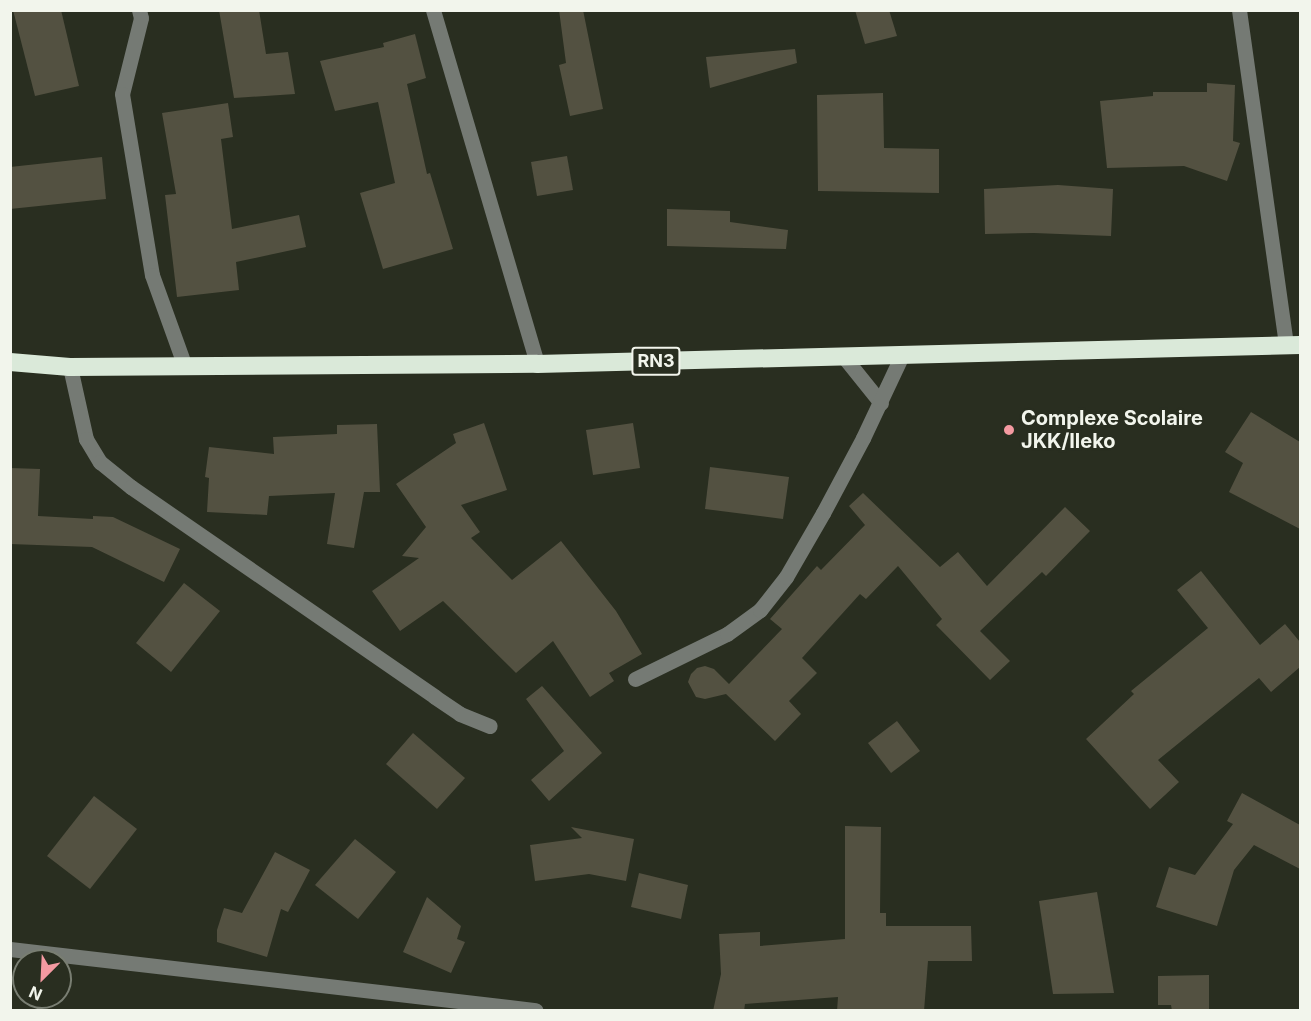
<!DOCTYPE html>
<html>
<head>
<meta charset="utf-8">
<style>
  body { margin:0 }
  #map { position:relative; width:1311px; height:1021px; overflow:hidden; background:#292e20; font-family:Inter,sans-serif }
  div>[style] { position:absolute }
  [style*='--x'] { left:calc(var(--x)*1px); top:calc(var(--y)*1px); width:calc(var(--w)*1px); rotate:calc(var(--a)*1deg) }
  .building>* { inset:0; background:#535141 }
  .minor>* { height:15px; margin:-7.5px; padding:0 7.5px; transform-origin:7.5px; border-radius:7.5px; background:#757a74 }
  .highway>* { height:18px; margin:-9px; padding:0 9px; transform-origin:9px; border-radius:9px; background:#dae9d9 }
  .dots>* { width:16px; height:16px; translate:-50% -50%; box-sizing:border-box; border:3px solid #292e20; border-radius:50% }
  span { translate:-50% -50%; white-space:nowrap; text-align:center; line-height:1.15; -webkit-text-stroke:4.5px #292e20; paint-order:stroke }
  .shield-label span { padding:2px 4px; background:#292e20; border:2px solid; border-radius:4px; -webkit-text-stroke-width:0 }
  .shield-label { font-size:18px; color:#f2f5ec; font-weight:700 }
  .poi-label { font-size:20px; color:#f2f5ec; font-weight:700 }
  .left { translate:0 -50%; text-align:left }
  .frame { position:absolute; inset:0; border:12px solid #f2f5ec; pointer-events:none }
  .north { position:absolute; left:12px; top:949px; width:60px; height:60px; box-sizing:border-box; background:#292e20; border:2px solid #797e72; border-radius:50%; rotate:204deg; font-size:16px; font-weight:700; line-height:24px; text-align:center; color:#f2f5ec }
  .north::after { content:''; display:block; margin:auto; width:21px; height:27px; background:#f49aa1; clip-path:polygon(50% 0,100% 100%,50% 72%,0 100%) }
</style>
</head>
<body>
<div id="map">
  <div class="building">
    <i style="clip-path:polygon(13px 10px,61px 10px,79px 86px,35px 96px)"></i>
    <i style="clip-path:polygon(219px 10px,259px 10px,266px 54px,288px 52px,295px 94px,234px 98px)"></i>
    <i style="clip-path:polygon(559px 10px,583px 10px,603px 109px,570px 116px,559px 65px,566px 63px)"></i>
    <i style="clip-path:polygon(855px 10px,889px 10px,897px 36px,865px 44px)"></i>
    <i style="clip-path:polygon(415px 34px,426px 78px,407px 84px,427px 174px,430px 173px,453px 249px,383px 269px,360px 193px,395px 183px,378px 102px,335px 111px,320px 61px,384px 47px,383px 43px)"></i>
    <i style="clip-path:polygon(795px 49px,797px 63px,710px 88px,706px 57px)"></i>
    <i style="clip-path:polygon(1207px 83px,1235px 85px,1233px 141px,1240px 143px,1227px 181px,1184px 166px,1107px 168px,1100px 101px,1153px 96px,1153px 92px,1207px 92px)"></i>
    <i style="clip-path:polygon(883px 93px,884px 148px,939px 149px,939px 193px,818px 191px,817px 95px)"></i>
    <i style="clip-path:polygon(228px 103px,233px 137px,221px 139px,232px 229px,299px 215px,306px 247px,236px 262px,239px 290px,177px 297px,165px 195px,176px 194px,162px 113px)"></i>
    <i style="clip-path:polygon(567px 156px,573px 190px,537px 196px,531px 162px)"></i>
    <i style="clip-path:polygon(102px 157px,106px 199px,10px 209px,10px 167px)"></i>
    <i style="clip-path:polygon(1058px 185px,1113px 189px,1111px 236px,1034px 233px,985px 234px,984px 189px)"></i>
    <i style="clip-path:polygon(667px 209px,730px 211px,730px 222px,788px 230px,786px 249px,667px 246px)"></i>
    <i style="clip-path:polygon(1251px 412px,1300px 442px,1300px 529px,1229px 492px,1243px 463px,1225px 452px)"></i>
    <i style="clip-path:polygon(484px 423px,507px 490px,461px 505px,480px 532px,471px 538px,512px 580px,561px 541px,616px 611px,642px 654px,609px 673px,614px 681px,590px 697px,553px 641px,516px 673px,443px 601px,400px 631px,372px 591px,419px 558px,402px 556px,426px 527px,396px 484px,456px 443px,453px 434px)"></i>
    <i style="clip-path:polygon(633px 423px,640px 468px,593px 475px,586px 430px)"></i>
    <i style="clip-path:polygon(377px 424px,380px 492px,364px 492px,354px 548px,327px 544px,335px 493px,269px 496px,267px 515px,207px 512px,209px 478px,205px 477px,209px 447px,274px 454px,273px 437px,337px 434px,337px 425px)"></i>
    <i style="clip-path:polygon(710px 467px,789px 477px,783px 519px,705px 509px)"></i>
    <i style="clip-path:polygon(10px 468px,40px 469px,38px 516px,93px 519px,93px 516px,113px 517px,180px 549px,164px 582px,92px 547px,10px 544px)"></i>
    <i style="clip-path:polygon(863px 493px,940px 567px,958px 552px,987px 586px,1065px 507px,1090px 531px,1046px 576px,1042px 572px,980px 631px,1010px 661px,990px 680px,936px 625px,942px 619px,898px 566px,866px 599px,860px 594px,802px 658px,817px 673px,789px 701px,801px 714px,775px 741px,726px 694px,705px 699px,696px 697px,688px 682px,691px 674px,697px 668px,705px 666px,714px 669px,729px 684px,782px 629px,770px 619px,817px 566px,821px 570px,865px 525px,849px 506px)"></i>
    <i style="clip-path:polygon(1201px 571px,1260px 645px,1285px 624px,1300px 642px,1300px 667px,1271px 692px,1259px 678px,1158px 760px,1179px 782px,1150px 809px,1086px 739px,1134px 694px,1131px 691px,1208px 628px,1177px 590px)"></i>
    <i style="clip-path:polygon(184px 583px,220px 611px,171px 672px,136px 643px)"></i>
    <i style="clip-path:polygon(542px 686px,602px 753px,549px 801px,531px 780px,564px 751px,526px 699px)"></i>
    <i style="clip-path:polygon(897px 721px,920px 751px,891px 773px,868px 743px)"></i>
    <i style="clip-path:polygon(413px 733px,465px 778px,437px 809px,386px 764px)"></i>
    <i style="clip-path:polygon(1242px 793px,1300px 825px,1300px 869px,1254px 845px,1234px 870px,1217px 926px,1156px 907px,1169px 867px,1195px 875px,1233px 824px,1227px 821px)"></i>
    <i style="clip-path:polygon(94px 796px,137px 829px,90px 889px,47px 856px)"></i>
    <i style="clip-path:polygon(845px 826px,881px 827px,880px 913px,886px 913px,886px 926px,971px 926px,972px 961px,928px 961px,924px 1011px,837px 1011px,838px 997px,745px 1004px,744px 1011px,713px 1011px,721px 974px,719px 934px,760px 932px,760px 946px,845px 939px)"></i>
    <i style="clip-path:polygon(571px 827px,634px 839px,626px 881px,589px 874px,535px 881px,530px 845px,582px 838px)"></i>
    <i style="clip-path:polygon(355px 839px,396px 872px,358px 919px,315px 885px)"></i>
    <i style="clip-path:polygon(275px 852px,310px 870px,288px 912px,281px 909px,267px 957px,217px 942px,217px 930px,224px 908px,242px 913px)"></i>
    <i style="clip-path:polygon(639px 873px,688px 885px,681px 919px,631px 907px)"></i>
    <i style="clip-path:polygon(1097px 892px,1114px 993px,1053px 994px,1039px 901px)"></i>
    <i style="clip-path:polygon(427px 897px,461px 926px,457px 939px,465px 942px,451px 973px,403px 952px)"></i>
    <i style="clip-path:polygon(1209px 975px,1209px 1011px,1172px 1011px,1171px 1005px,1158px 1005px,1158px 976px)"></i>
  </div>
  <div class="minor">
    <i style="--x:139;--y:10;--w:8;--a:76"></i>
    <i style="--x:141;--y:18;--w:78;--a:104"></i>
    <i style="--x:122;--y:94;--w:183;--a:80.6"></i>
    <i style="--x:152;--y:275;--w:95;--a:70.2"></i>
    <i style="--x:433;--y:10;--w:369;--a:73.6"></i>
    <i style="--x:1239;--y:10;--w:338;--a:82"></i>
    <i style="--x:844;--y:357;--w:59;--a:51.2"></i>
    <i style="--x:70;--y:367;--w:74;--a:77.5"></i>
    <i style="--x:86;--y:439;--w:27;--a:59"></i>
    <i style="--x:100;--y:462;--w:40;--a:39"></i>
    <i style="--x:131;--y:487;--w:369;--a:34.6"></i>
    <i style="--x:435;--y:697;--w:30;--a:34"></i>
    <i style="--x:460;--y:714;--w:32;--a:22"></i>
    <i style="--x:635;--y:679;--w:102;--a:-26.1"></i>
    <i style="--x:727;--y:634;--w:41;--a:-36"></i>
    <i style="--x:760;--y:610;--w:42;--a:-51.8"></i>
    <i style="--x:786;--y:577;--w:74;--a:-60"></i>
    <i style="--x:823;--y:513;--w:85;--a:-61.9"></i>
    <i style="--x:863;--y:438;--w:94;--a:-64.8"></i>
    <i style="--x:10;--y:949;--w:529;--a:6.63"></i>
  </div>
  <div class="highway">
    <i style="--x:10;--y:362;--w:60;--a:4.8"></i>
    <i style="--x:70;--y:367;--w:467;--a:-0.4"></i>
    <i style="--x:537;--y:364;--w:763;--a:-1.43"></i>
  </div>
  <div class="dots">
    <i style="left:1009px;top:430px;background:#f49aa1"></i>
  </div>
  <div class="shield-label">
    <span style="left:656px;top:361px">RN3</span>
  </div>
  <div class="poi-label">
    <span class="left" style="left:1021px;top:430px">Complexe Scolaire<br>JKK/Ileko</span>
  </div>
  <div class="frame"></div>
  <div class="north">N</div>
</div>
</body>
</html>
